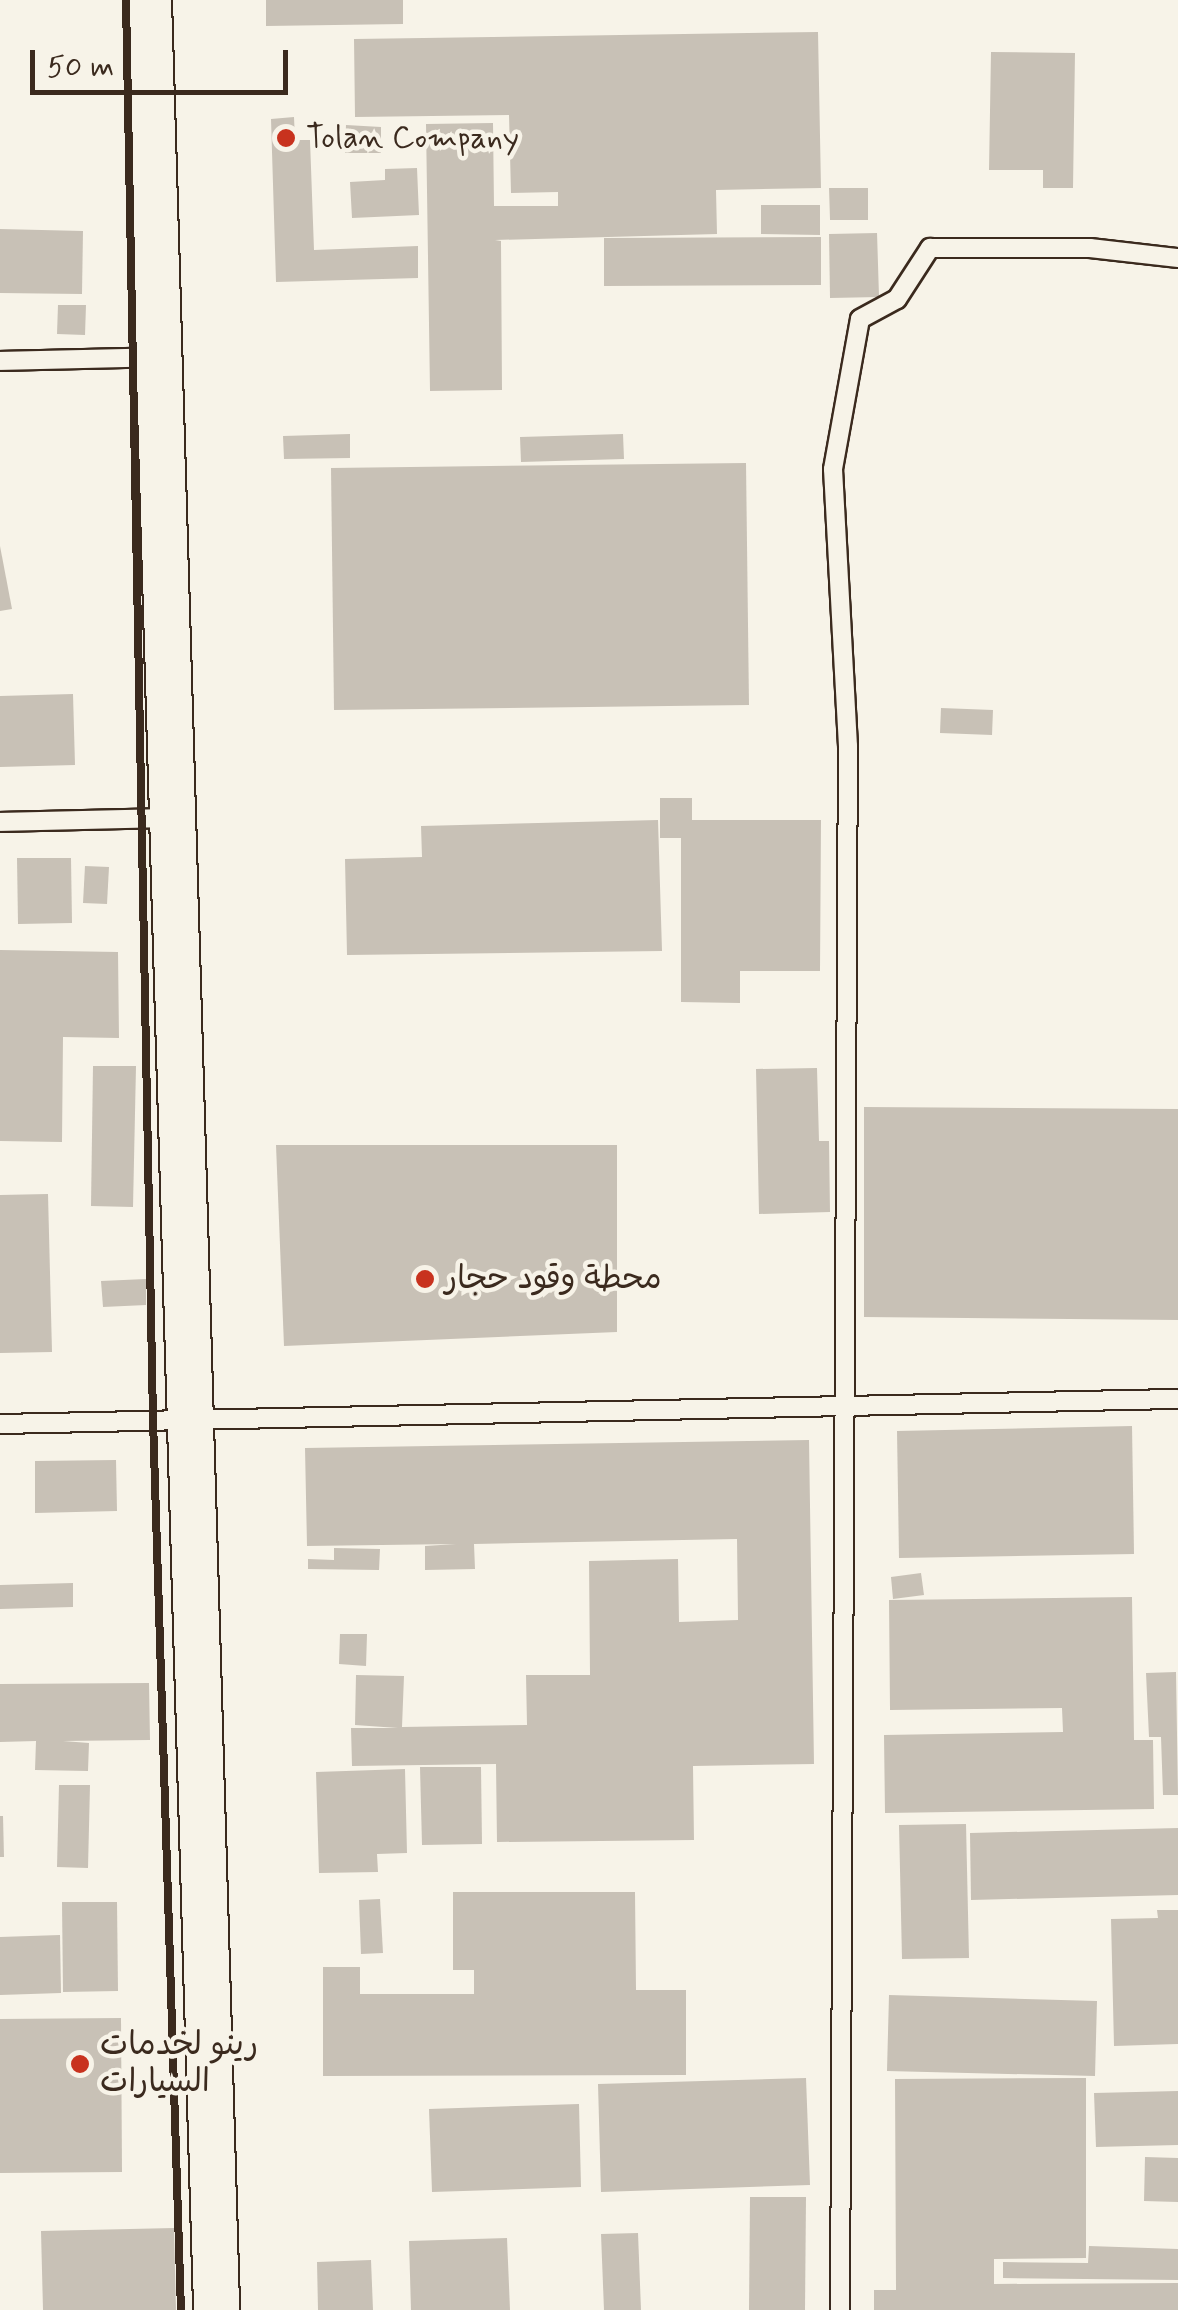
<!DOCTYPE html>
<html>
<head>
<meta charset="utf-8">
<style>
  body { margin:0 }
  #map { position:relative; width:1178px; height:2310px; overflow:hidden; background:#f7f3e8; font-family:Mynerve,"Playpen Sans Arabic",sans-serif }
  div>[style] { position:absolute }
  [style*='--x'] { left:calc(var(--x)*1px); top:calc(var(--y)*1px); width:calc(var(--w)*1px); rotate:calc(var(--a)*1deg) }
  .building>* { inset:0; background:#c8c1b6 }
  .roads { filter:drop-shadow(2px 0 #3b2a1e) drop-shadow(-2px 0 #3b2a1e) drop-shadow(0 2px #3b2a1e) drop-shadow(0 -2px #3b2a1e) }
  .service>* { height:18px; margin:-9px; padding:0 9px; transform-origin:9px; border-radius:9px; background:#f7f3e8 }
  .tertiary>* { height:45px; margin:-22.5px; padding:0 22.5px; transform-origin:22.5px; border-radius:22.5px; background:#f7f3e8 }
  .rail>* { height:8px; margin:-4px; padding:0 4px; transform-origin:4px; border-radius:4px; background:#3b2a1e }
  .dots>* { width:28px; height:28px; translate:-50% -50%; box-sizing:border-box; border:5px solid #f7f3e8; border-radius:50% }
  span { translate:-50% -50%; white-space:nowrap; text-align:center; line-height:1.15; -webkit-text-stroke:9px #f7f3e8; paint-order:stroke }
  .poi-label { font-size:32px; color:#3b2a1e }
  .left { translate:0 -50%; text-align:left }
  .scale { position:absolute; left:30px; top:50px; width:258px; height:45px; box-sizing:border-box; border:5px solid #3b2a1e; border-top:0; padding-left:12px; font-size:30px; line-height:35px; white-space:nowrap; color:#3b2a1e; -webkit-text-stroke:8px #f7f3e8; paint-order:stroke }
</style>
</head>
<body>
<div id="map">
  <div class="building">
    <i style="clip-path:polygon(266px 0,403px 0,403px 24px,266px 26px)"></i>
    <i style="clip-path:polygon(818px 32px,821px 188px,716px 190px,717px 234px,495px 240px,501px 241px,502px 390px,430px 391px,426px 124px,493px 123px,494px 206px,558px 206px,558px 192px,511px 193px,509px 115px,355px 117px,354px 39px)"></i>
    <i style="clip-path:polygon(991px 52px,1075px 53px,1073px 188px,1043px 188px,1043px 170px,989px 170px)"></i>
    <i style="clip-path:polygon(294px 117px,295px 140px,310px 140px,314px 250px,418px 246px,418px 278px,276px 282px,271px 119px)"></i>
    <i style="clip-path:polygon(346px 125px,381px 127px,381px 153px,345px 153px)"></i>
    <i style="clip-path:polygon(417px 168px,419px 215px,352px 218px,350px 182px,385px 180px,385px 169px)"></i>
    <i style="clip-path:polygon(829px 188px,868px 188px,868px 220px,830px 220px)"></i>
    <i style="clip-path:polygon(761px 205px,820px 205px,820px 235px,761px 234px)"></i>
    <i style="clip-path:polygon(0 229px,83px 231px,82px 294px,0 293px)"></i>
    <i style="clip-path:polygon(877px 233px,879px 297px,830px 298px,829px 234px)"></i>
    <i style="clip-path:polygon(821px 237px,821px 285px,604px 286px,604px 238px)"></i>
    <i style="clip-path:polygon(58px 305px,86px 305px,85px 335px,57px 334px)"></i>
    <i style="clip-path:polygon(350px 434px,350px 458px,284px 459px,283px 436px)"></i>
    <i style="clip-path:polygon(623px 434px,624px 459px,521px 462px,520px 437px)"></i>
    <i style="clip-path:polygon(746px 463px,749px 705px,334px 710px,331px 468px)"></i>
    <i style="clip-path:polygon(0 546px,12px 609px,0 611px)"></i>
    <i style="clip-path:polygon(73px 694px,75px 765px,0 767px,0 696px)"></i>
    <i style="clip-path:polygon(941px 708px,993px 710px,992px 735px,940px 733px)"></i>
    <i style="clip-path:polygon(660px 798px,692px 798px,692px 820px,821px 820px,820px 971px,740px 971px,740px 1003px,681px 1002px,681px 838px,660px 838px)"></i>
    <i style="clip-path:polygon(658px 820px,662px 951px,347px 955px,345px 859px,422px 857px,421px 826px)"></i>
    <i style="clip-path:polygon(17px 858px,71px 858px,72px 923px,18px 924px)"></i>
    <i style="clip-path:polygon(85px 866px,109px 867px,107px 904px,83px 903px)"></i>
    <i style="clip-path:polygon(0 950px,118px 952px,119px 1038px,63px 1037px,62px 1142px,0 1141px)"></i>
    <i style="clip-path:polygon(93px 1066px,136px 1066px,133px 1207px,91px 1206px)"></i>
    <i style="clip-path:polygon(817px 1068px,819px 1141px,829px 1141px,830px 1212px,759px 1214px,756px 1069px)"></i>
    <i style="clip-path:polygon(864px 1107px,1178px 1109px,1178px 1320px,864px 1317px)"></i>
    <i style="clip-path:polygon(276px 1145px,617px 1145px,617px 1332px,284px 1346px)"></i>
    <i style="clip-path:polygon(48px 1194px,52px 1352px,0 1353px,0 1195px)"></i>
    <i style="clip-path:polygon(146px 1279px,146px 1305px,103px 1307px,101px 1281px)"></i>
    <i style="clip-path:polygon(1132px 1426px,1134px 1554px,899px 1558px,897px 1431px)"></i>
    <i style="clip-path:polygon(809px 1440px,814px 1764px,693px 1766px,694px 1840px,497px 1842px,496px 1764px,352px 1766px,351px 1728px,398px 1728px,355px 1725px,356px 1675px,404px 1676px,402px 1727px,527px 1725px,526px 1675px,590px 1675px,589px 1561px,678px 1559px,679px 1622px,738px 1620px,737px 1539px,474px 1544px,475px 1569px,425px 1570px,425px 1546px,456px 1544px,307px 1546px,305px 1448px)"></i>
    <i style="clip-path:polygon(116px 1460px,117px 1511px,35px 1513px,35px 1461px)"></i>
    <i style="clip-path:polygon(334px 1548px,380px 1549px,379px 1570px,308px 1569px,308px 1559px,334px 1560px)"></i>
    <i style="clip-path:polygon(921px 1573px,924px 1595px,893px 1599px,891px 1577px)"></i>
    <i style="clip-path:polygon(73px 1583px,73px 1607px,0 1609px,0 1585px)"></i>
    <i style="clip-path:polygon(1132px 1597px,1134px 1740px,1153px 1740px,1154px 1809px,885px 1813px,884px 1735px,1063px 1732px,1062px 1708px,890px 1710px,889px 1600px)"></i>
    <i style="clip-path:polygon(340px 1634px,367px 1634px,366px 1666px,339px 1664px)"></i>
    <i style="clip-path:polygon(1176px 1672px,1178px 1795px,1163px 1795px,1161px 1737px,1149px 1737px,1146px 1673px)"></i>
    <i style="clip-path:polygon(149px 1683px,150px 1740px,63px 1741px,89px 1743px,88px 1771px,35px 1770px,36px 1741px,0 1742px,0 1684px)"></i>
    <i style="clip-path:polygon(420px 1767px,481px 1767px,482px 1844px,422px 1845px)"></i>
    <i style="clip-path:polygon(405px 1769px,407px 1853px,377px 1854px,378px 1872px,319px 1873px,316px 1772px)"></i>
    <i style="clip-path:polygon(59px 1785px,90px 1785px,88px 1868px,57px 1867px)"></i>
    <i style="clip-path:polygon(0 1816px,3px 1816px,4px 1857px,0 1857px)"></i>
    <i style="clip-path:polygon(966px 1824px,969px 1958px,902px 1959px,899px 1825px)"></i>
    <i style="clip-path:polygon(1178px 1828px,1178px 1895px,971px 1900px,970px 1833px)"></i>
    <i style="clip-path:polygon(453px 1892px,635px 1892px,636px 1990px,686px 1990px,686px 2075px,323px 2076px,323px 1967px,360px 1967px,360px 1994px,474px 1994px,474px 1970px,453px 1970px)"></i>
    <i style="clip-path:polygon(380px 1899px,383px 1953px,361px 1954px,359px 1900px)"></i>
    <i style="clip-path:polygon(62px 1902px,117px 1902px,118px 1991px,63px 1992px)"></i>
    <i style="clip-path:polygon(1157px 1910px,1178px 1910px,1178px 2044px,1114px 2046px,1111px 1919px,1158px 1918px)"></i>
    <i style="clip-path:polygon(60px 1935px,61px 1993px,0 1995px,0 1937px)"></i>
    <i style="clip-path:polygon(889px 1995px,1097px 2001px,1095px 2076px,887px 2071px)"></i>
    <i style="clip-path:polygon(121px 2018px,122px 2172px,0 2173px,0 2019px)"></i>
    <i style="clip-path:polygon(806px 2078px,810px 2185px,601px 2192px,598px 2084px)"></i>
    <i style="clip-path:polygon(1086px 2078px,1086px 2258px,994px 2259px,994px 2284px,1178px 2283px,1178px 2310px,874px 2310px,874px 2290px,896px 2290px,895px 2079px)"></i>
    <i style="clip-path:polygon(1178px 2091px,1178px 2145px,1096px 2147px,1094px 2093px)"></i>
    <i style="clip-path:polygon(579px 2104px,581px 2187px,432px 2192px,429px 2109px)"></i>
    <i style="clip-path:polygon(1145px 2157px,1178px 2158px,1178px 2202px,1144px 2201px)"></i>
    <i style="clip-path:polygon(750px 2197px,806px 2197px,805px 2310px,749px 2310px)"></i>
    <i style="clip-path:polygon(174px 2228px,176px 2310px,43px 2310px,41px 2231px)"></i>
    <i style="clip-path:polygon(638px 2233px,641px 2310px,604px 2310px,601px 2234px)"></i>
    <i style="clip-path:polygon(507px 2238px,510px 2310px,411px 2310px,409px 2241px)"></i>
    <i style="clip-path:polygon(1089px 2246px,1178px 2249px,1178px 2280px,1003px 2278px,1003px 2262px,1088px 2263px)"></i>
    <i style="clip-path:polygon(371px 2260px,373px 2310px,318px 2310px,317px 2262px)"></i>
  </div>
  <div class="roads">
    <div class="service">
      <i style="--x:0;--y:361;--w:159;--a:-1.4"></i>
      <i style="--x:0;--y:822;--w:169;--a:-1.4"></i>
      <i style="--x:0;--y:1424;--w:1178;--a:-1.22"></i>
      <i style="--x:840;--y:2310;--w:1564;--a:-89.71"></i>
      <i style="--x:848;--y:746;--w:277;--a:-93.1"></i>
      <i style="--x:833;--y:469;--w:152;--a:-79.8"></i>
      <i style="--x:860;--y:319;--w:42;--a:-28.4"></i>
      <i style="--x:897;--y:299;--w:61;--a:-57.1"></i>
      <i style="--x:930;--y:248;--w:160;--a:0"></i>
      <i style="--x:1090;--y:248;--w:89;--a:6.5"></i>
    </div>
    <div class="tertiary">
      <i style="--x:148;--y:0;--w:2311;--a:88.31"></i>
    </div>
  </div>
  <div class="rail">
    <i style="--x:126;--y:0;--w:1420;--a:88.91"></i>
    <i style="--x:153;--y:1420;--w:890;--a:88.2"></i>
  </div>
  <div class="dots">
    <i style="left:286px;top:138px;background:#c8321e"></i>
    <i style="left:425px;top:1279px;background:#c8321e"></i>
    <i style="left:80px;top:2064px;background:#c8321e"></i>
  </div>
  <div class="poi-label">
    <span class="left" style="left:306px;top:138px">Tolan Company</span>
    <span class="left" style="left:445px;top:1279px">محطة وقود حجار</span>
    <span class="left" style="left:100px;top:2064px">رينو لخدمات<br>السيارات</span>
  </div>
  <div class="scale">50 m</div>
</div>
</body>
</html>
